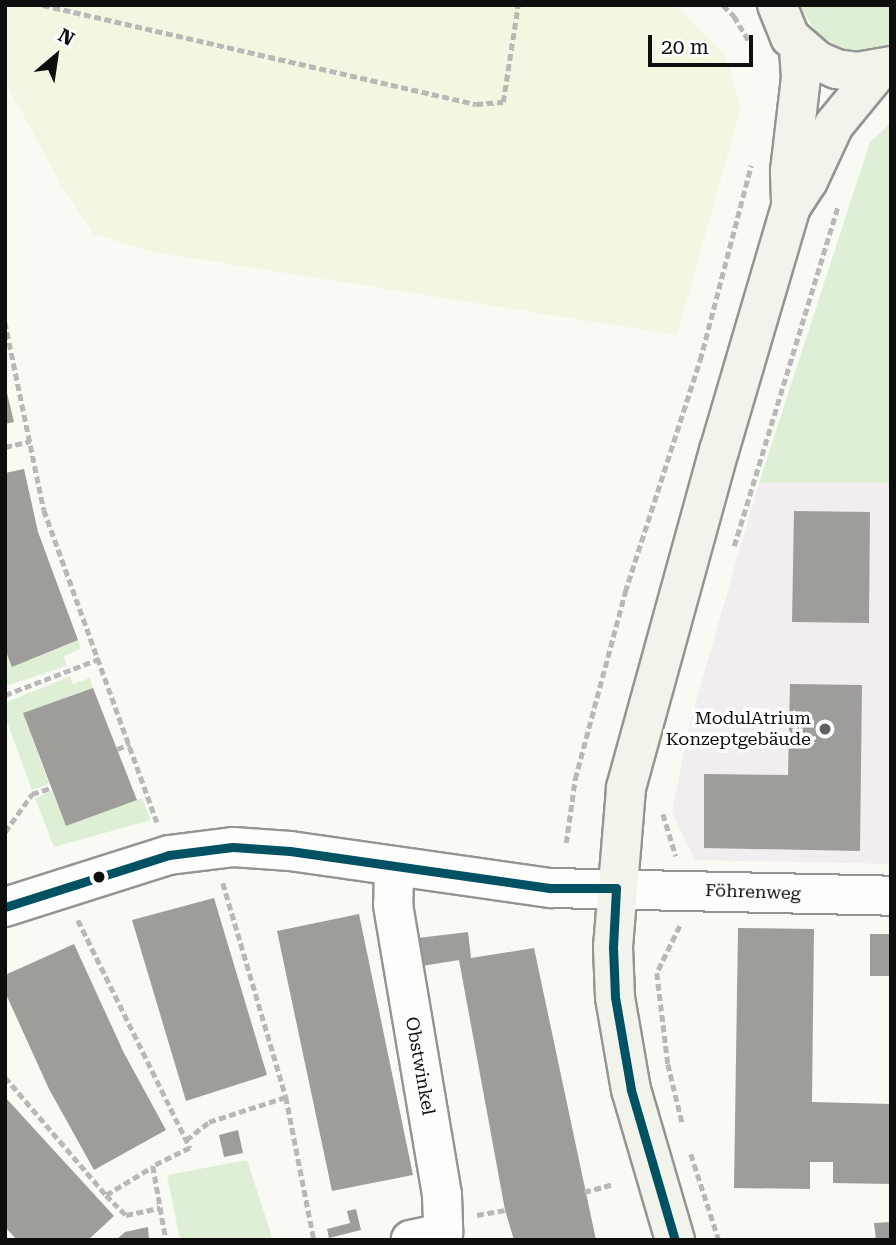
<!DOCTYPE html>
<html>
<head>
<meta charset="utf-8">
<style>
  body { margin:0 }
  #map { position:relative; width:896px; height:1245px; overflow:hidden; background:#fafaf4; font-family:"Roboto Serif",serif }
  div>[style] { position:absolute }
  [style*='--x'] { left:calc(var(--x)*1px); top:calc(var(--y)*1px); width:calc(var(--w)*1px); rotate:calc(var(--a)*1deg) }
  .industrial>* { inset:0; background:#f2edef }
  .farmland>* { inset:0; background:#f3f6e1 }
  .green>* { inset:0; background:#deefd6 }
  .building>* { inset:0; background:#9e9d99 }
  .path>* { height:4.5px; margin-top:-2.25px; transform-origin:0; background:repeating-linear-gradient(90deg,#b8b8b7 0 7px,transparent 0 10.5px) }
  .roads { filter:drop-shadow(2px 0 #949492) drop-shadow(-2px 0 #949492) drop-shadow(0 2px #949492) drop-shadow(0 -2px #949492) }
  .street>* { height:38px; margin:-19px; padding:0 19px; transform-origin:19px; border-radius:19px; background:#fefefd }
  .secondary>* { height:38px; margin:-19px; padding:0 19px; transform-origin:19px; border-radius:19px; background:#f2f4eb }
  .bus-1>* { height:9px; margin:-4.5px; padding:0 4.5px; transform-origin:4.5px; border-radius:4.5px; background:#005262 }
  .dots>* { width:19px; height:19px; translate:-50% -50%; box-sizing:border-box; border:4px solid #fff; border-radius:50% }
  span { translate:-50% -50%; white-space:nowrap; text-align:center; line-height:1.15; -webkit-text-stroke:7px #fff; paint-order:stroke }
  .poi-label { font-size:18px; color:#0e0e0e }
  .right { translate:-100% -50%; text-align:right }
  .street-label { font-size:18px; color:#0e0e0e }
  .frame { position:absolute; inset:0; border:7px solid #0e0e0e; pointer-events:none }
  .north { position:absolute; left:21px; top:21px; width:70px; height:70px; -webkit-text-stroke:5px #fff; paint-order:stroke; rotate:29deg; font-size:19px; font-weight:700; line-height:28px; text-align:center; color:#0e0e0e }
  .north::after { content:''; display:block; margin:auto; width:24px; height:32px; background:#0e0e0e; clip-path:polygon(50% 0,100% 100%,50% 72%,0 100%) }
  .scale { position:absolute; left:648px; top:35px; width:105px; height:32px; box-sizing:border-box; border:4px solid #0e0e0e; border-top:0; padding-left:9px; font-size:21px; line-height:24px; white-space:nowrap; color:#0e0e0e; -webkit-text-stroke:5px #fff; paint-order:stroke }
</style>
</head>
<body>
<div id="map">
  <div class="industrial">
    <i style="clip-path:polygon(759px 483px,891px 483px,891px 864px,695px 860px,672px 812px,691px 718px)"></i>
  </div>
  <div class="farmland">
    <i style="clip-path:polygon(5px 5px,676px 5px,726px 56px,741px 108px,677px 335px,153px 252px,93px 234px,61px 185px,5px 81px)"></i>
  </div>
  <div class="green">
    <i style="clip-path:polygon(800px 5px,891px 5px,891px 44px,873px 51px,842px 49px,816px 33px)"></i>
    <i style="clip-path:polygon(891px 123px,891px 483px,759px 483px,870px 142px)"></i>
    <i style="clip-path:polygon(78px 640px,81px 649px,64px 656px,67px 666px,5px 686px,5px 649px,13px 667px)"></i>
    <i style="clip-path:polygon(70px 676px,73px 684px,90px 678px,93px 688px,23px 713px,49px 784px,32px 790px,5px 716px,5px 703px)"></i>
    <i style="clip-path:polygon(52px 791px,66px 826px,142px 798px,151px 820px,54px 847px,35px 798px)"></i>
    <i style="clip-path:polygon(247px 1160px,273px 1240px,180px 1240px,167px 1175px)"></i>
  </div>
  <div class="building">
    <i style="clip-path:polygon(5px 385px,14px 422px,5px 424px)"></i>
    <i style="clip-path:polygon(24px 469px,38px 532px,78px 640px,12px 667px,5px 649px,5px 473px)"></i>
    <i style="clip-path:polygon(794px 511px,870px 512px,869px 623px,792px 622px)"></i>
    <i style="clip-path:polygon(790px 684px,862px 685px,860px 851px,704px 848px,704px 774px,788px 775px)"></i>
    <i style="clip-path:polygon(93px 688px,137px 800px,66px 826px,23px 713px)"></i>
    <i style="clip-path:polygon(214px 898px,267px 1075px,186px 1101px,132px 920px)"></i>
    <i style="clip-path:polygon(359px 914px,413px 1175px,332px 1191px,277px 931px)"></i>
    <i style="clip-path:polygon(738px 928px,814px 929px,812px 1102px,891px 1104px,891px 1184px,833px 1183px,833px 1162px,810px 1162px,810px 1189px,734px 1188px)"></i>
    <i style="clip-path:polygon(468px 932px,471px 958px,534px 948px,596px 1240px,514px 1240px,505px 1210px,459px 960px,422px 966px,418px 938px)"></i>
    <i style="clip-path:polygon(870px 934px,891px 934px,891px 976px,870px 976px)"></i>
    <i style="clip-path:polygon(74px 944px,124px 1053px,166px 1130px,94px 1170px,49px 1089px,5px 992px,5px 975px)"></i>
    <i style="clip-path:polygon(5px 1097px,114px 1216px,88px 1240px,17px 1240px,5px 1227px)"></i>
    <i style="clip-path:polygon(238px 1130px,243px 1153px,224px 1157px,219px 1135px)"></i>
    <i style="clip-path:polygon(356px 1209px,361px 1230px,329px 1238px,327px 1229px,350px 1223px,347px 1211px)"></i>
    <i style="clip-path:polygon(891px 1222px,891px 1240px,876px 1240px,874px 1223px)"></i>
    <i style="clip-path:polygon(148px 1227px,149px 1240px,116px 1240px,125px 1232px)"></i>
  </div>
  <div class="path">
    <i style="--x:43;--y:5;--w:444;--a:12.9"></i>
    <i style="--x:476;--y:104;--w:27;--a:-4"></i>
    <i style="--x:503;--y:102;--w:98;--a:-81.2"></i>
    <i style="--x:723;--y:5;--w:16;--a:45"></i>
    <i style="--x:734;--y:16;--w:29;--a:59"></i>
    <i style="--x:5;--y:322;--w:192;--a:78.3"></i>
    <i style="--x:44;--y:510;--w:332;--a:70.1"></i>
    <i style="--x:5;--y:447;--w:26;--a:-13"></i>
    <i style="--x:734;--y:546;--w:356;--a:-73"></i>
    <i style="--x:5;--y:695;--w:101;--a:-21"></i>
    <i style="--x:117;--y:749;--w:14;--a:-21"></i>
    <i style="--x:663;--y:814;--w:44;--a:72.8"></i>
    <i style="--x:5;--y:832;--w:47;--a:-54.6"></i>
    <i style="--x:32;--y:794;--w:20;--a:-18"></i>
    <i style="--x:566;--y:843;--w:65;--a:-82"></i>
    <i style="--x:575;--y:779;--w:194;--a:-75"></i>
    <i style="--x:625;--y:592;--w:244;--a:-72.1"></i>
    <i style="--x:700;--y:360;--w:201;--a:-75.3"></i>
    <i style="--x:223;--y:883;--w:223;--a:73.6"></i>
    <i style="--x:286;--y:1097;--w:146;--a:78.9"></i>
    <i style="--x:78;--y:920;--w:254;--a:63.8"></i>
    <i style="--x:190;--y:1148;--w:41;--a:154.1"></i>
    <i style="--x:153;--y:1166;--w:75;--a:80"></i>
    <i style="--x:680;--y:926;--w:52;--a:116.1"></i>
    <i style="--x:657;--y:973;--w:92;--a:83.1"></i>
    <i style="--x:668;--y:1064;--w:60;--a:76.4"></i>
    <i style="--x:5;--y:1077;--w:155;--a:49.4"></i>
    <i style="--x:106;--y:1195;--w:54;--a:-31.3"></i>
    <i style="--x:186;--y:1140;--w:29;--a:-38"></i>
    <i style="--x:209;--y:1122;--w:81;--a:-18"></i>
    <i style="--x:691;--y:1154;--w:90;--a:72"></i>
    <i style="--x:584;--y:1192;--w:28;--a:-15"></i>
    <i style="--x:106;--y:1195;--w:28;--a:45"></i>
    <i style="--x:126;--y:1215;--w:35;--a:-12"></i>
    <i style="--x:477;--y:1215;--w:28;--a:-10"></i>
  </div>
  <div class="roads">
    <div class="street">
      <i style="--x:394;--y:866;--w:39;--a:91"></i>
      <i style="--x:393;--y:905;--w:294;--a:80.4"></i>
      <i style="--x:442;--y:1195;--w:38;--a:88"></i>
      <i style="--x:443;--y:1233;--w:33;--a:168"></i>
      <i style="--x:5;--y:907;--w:172;--a:-17.6"></i>
      <i style="--x:169;--y:855;--w:64;--a:-7.1"></i>
      <i style="--x:233;--y:847;--w:57;--a:4"></i>
      <i style="--x:290;--y:851;--w:264;--a:8.1"></i>
      <i style="--x:551;--y:888;--w:340;--a:1.3"></i>
    </div>
    <div class="secondary">
      <i style="--x:777;--y:5;--w:35;--a:68"></i>
      <i style="--x:790;--y:37;--w:35;--a:41"></i>
      <i style="--x:816;--y:60;--w:22;--a:24"></i>
      <i style="--x:836;--y:69;--w:21;--a:8"></i>
      <i style="--x:857;--y:72;--w:35;--a:-10"></i>
      <i style="--x:791;--y:202;--w:31;--a:-92"></i>
      <i style="--x:790;--y:171;--w:94;--a:-83.3"></i>
      <i style="--x:801;--y:78;--w:31;--a:-94"></i>
      <i style="--x:675;--y:1240;--w:156;--a:-106.3"></i>
      <i style="--x:631;--y:1090;--w:94;--a:-99.8"></i>
      <i style="--x:615;--y:997;--w:50;--a:-92.3"></i>
      <i style="--x:613;--y:947;--w:160;--a:-85.3"></i>
      <i style="--x:626;--y:788;--w:350;--a:-74.6"></i>
      <i style="--x:719;--y:451;--w:254;--a:-73.6"></i>
      <i style="--x:791;--y:207;--w:31;--a:-57"></i>
      <i style="--x:808;--y:181;--w:62;--a:-65.1"></i>
      <i style="--x:834;--y:125;--w:71;--a:-50.7"></i>
    </div>
  </div>
  <div class="bus-1">
    <i style="--x:616;--y:888;--w:59;--a:92.9"></i>
    <i style="--x:613;--y:947;--w:50;--a:87.7"></i>
    <i style="--x:615;--y:997;--w:94;--a:80.2"></i>
    <i style="--x:631;--y:1090;--w:156;--a:73.7"></i>
    <i style="--x:5;--y:907;--w:172;--a:-17.6"></i>
    <i style="--x:169;--y:855;--w:64;--a:-7.1"></i>
    <i style="--x:233;--y:847;--w:57;--a:4"></i>
    <i style="--x:290;--y:851;--w:264;--a:8.1"></i>
    <i style="--x:551;--y:888;--w:65;--a:0"></i>
  </div>
  <div class="dots">
    <i style="left:825px;top:729px;background:#61615e"></i>
    <i style="left:99px;top:877px;background:#0e0e0e"></i>
  </div>
  <div class="poi-label">
    <span class="right" style="left:811px;top:729px">ModulAtrium<br>Konzeptgebäude</span>
  </div>
  <div class="street-label">
    <span style="left:753px;top:892px;rotate:2deg">Föhrenweg</span>
    <span style="left:420px;top:1066px;rotate:80deg">Obstwinkel</span>
  </div>
  <div class="frame"></div>
  <div class="north">N</div>
  <div class="scale">20 m</div>
</div>
</body>
</html>
